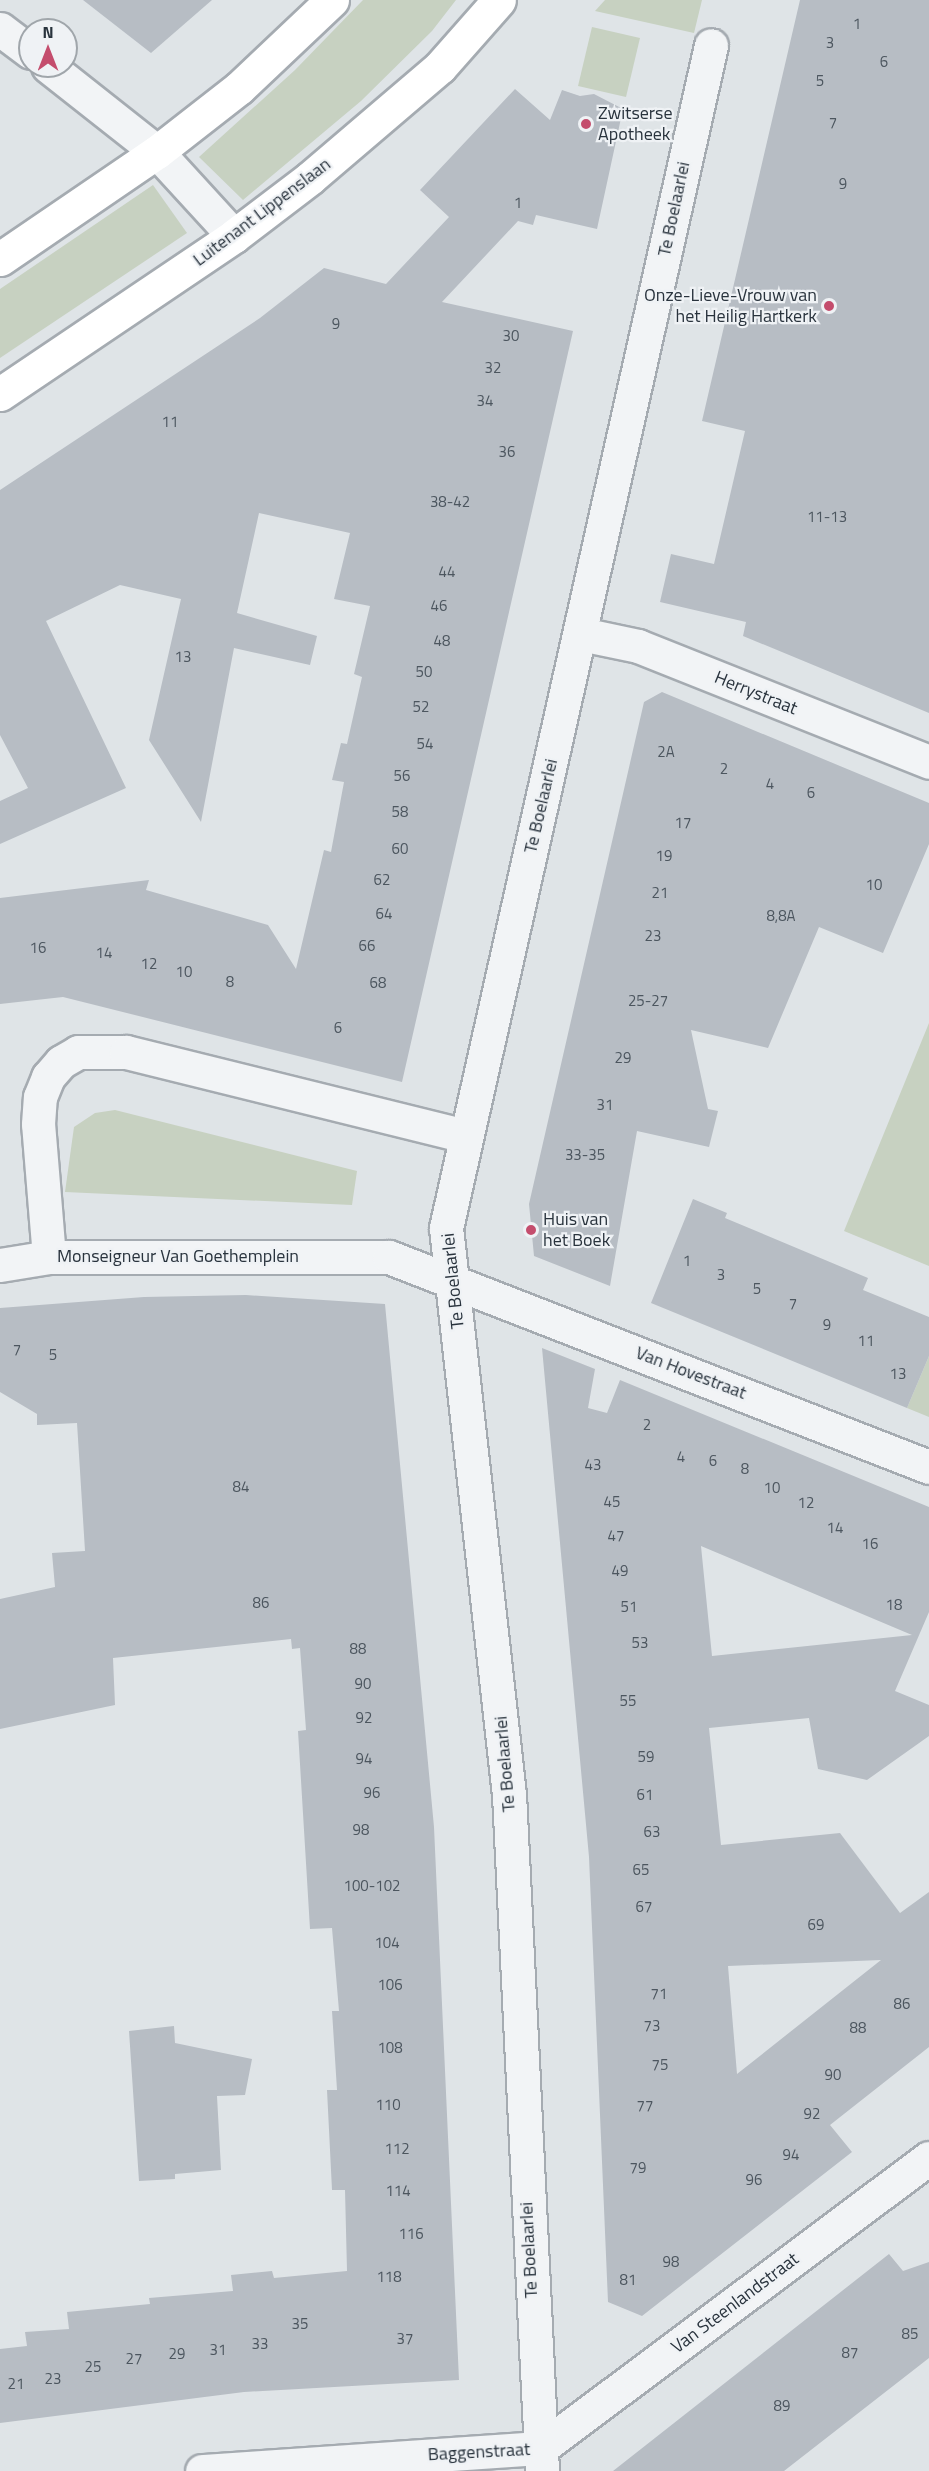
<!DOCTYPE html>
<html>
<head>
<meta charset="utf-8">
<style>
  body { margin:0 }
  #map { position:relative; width:929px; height:2471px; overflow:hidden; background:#dfe4e7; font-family:"Titillium Web",sans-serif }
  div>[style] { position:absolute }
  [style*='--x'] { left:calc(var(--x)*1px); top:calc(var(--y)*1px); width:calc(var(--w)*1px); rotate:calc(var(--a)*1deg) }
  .green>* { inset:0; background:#c7d1c1 }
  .building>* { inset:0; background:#b7bdc4 }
  .roads { filter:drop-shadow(2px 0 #a5abb1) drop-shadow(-2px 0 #a5abb1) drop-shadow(0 2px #a5abb1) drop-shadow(0 -2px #a5abb1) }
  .minor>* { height:33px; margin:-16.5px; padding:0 16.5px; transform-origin:16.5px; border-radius:16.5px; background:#f2f4f6 }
  .major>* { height:33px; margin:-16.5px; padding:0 16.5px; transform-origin:16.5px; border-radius:16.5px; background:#fff }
  .dots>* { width:16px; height:16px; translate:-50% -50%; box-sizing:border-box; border:3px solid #eff2f5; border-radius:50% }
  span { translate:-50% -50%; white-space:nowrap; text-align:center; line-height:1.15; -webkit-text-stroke:4.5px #eff2f5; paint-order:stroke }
  .number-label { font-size:15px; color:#4c565f }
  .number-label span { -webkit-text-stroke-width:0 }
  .poi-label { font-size:18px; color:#29333d }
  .left { translate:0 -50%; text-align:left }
  .right { translate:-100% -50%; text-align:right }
  .street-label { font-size:18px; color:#29333d }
  .north { position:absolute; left:18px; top:18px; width:60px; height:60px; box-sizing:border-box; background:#eff2f5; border:2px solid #a0a6ab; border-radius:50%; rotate:0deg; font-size:16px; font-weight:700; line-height:24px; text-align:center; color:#29333d }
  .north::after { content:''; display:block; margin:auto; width:21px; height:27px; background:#c44d6d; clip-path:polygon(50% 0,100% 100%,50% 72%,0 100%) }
</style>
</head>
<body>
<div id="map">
  <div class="green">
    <i style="clip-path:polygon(363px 0,456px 0,432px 31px,361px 101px,243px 200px,199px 157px,295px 70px)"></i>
    <i style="clip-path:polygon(605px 0,702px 0,694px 33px,595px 11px)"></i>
    <i style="clip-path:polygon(592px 27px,640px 38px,626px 97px,578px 86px)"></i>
    <i style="clip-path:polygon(153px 185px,187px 233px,0 358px,0 289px)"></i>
    <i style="clip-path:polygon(929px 1023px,929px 1266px,844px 1231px)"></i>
    <i style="clip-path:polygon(115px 1110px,357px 1171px,352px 1205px,65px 1192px,74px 1127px,95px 1113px)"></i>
    <i style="clip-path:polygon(929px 1356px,929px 1417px,907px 1408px)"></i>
  </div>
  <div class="building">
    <i style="clip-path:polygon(83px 0,212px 0,151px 53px)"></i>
    <i style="clip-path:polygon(800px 0,929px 0,929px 713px,743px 636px,746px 622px,660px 602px,671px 554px,714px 564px,745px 431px,702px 421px)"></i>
    <i style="clip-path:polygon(515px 89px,550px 120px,562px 90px,580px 96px,594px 94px,623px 109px,597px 229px,536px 215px,533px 225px,518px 221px,442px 302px,573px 331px,402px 1082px,63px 997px,0 1004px,0 898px,149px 880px,146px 890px,268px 925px,296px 969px,324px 850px,331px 852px,344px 782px,332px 780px,341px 743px,347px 744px,362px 677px,354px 674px,370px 606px,334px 599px,350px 533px,259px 513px,237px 613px,317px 636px,310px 665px,234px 648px,201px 822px,149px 740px,181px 599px,120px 585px,46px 621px,126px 788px,0 844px,0 801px,28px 788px,0 735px,0 490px,260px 318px,324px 268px,386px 284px,449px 217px,420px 190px)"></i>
    <i style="clip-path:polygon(662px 692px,929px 803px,929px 844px,883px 953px,819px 927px,768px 1048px,691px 1030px,708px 1109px,718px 1111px,709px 1147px,637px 1131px,610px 1286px,534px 1256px,529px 1204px,644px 702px)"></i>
    <i style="clip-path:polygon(693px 1199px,727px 1213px,725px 1218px,868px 1278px,863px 1290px,929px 1317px,929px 1356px,907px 1408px,651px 1303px)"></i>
    <i style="clip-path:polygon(246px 1295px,385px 1304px,434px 1827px,459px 2380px,244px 2392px,0 2423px,0 2349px,27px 2346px,25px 2332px,69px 2329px,67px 2312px,150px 2304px,149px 2298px,233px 2291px,231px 2275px,272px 2271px,274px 2278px,347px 2271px,345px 2190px,332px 2190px,327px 2090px,337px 2090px,332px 2011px,339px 2011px,332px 1928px,310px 1929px,298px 1731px,306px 1730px,300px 1648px,292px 1649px,291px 1639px,113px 1658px,115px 1705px,0 1729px,0 1599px,55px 1587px,52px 1553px,85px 1551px,77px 1423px,37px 1425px,37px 1414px,0 1392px,0 1308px,144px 1297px)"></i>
    <i style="clip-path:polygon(evenodd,542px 1348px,595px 1369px,588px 1408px,607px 1413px,620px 1380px,929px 1507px,929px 1612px,895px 1691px,929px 1705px,929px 1736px,867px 1780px,818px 1769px,809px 1718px,709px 1728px,721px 1845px,840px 1833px,900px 1913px,929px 1892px,929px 2047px,830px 2125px,852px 2152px,642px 2316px,608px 2302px,589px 1857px,542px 1348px,701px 1546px,912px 1635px,712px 1656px,701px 1546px,542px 1348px,881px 1960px,737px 2074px,728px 1966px,881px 1960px)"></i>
    <i style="clip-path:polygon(174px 2026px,175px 2043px,252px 2059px,245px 2095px,217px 2096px,221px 2170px,175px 2174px,175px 2179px,139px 2181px,129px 2031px)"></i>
    <i style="clip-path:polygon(889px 2254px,903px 2271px,929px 2262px,929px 2358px,784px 2471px,613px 2471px)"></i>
  </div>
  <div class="roads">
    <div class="minor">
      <i style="--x:0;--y:29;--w:38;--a:37"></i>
      <i style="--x:48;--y:66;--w:139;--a:38.3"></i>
      <i style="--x:157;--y:152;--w:114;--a:47.5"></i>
      <i style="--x:581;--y:634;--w:58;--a:11.9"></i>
      <i style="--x:638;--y:646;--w:313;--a:21.7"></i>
      <i style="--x:49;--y:1257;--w:133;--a:-94.7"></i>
      <i style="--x:38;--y:1124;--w:27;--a:-86"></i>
      <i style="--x:40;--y:1097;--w:22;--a:-68"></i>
      <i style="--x:48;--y:1077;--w:20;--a:-49"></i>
      <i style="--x:61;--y:1062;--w:20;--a:-30"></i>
      <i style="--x:78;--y:1052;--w:48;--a:0"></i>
      <i style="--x:126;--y:1052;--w:349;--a:13.9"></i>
      <i style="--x:0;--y:1265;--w:50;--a:-9.3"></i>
      <i style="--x:49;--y:1257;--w:340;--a:0"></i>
      <i style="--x:389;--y:1257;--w:579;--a:21.25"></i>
      <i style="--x:541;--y:2448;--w:484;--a:-36.8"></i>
      <i style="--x:202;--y:2471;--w:340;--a:-3.9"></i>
      <i style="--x:542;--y:2471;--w:677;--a:-92.79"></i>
      <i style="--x:509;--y:1795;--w:570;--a:-96.34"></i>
      <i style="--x:446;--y:1228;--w:1212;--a:-77.37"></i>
    </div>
    <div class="major">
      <i style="--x:0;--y:259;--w:190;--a:-34.3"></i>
      <i style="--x:157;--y:152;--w:104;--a:-38"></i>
      <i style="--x:239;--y:88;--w:128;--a:-43.4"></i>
      <i style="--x:0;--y:394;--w:282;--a:-34"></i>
      <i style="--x:234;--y:236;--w:96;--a:-37.3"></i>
      <i style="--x:310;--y:178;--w:171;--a:-40.5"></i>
      <i style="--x:440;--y:67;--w:89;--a:-48.6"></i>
    </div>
  </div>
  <div class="dots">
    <i style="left:586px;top:124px;background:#c44d6d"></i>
    <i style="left:829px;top:306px;background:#c44d6d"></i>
    <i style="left:531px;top:1230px;background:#c44d6d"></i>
  </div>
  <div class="number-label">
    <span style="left:857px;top:24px">1</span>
    <span style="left:830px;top:43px">3</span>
    <span style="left:884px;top:62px">6</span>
    <span style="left:820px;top:81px">5</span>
    <span style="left:833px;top:123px">7</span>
    <span style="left:843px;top:184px">9</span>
    <span style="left:518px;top:203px">1</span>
    <span style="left:336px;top:324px">9</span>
    <span style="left:511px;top:336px">30</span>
    <span style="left:493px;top:368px">32</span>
    <span style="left:485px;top:401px">34</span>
    <span style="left:170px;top:422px">11</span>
    <span style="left:507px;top:452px">36</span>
    <span style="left:450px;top:502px">38-42</span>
    <span style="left:827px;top:517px">11-13</span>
    <span style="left:447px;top:572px">44</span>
    <span style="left:439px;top:606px">46</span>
    <span style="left:442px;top:641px">48</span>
    <span style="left:183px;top:657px">13</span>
    <span style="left:424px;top:672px">50</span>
    <span style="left:421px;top:707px">52</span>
    <span style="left:425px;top:744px">54</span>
    <span style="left:666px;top:752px">2A</span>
    <span style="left:724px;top:769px">2</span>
    <span style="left:402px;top:776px">56</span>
    <span style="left:770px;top:784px">4</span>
    <span style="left:811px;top:793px">6</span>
    <span style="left:400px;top:812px">58</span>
    <span style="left:683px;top:823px">17</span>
    <span style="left:400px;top:849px">60</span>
    <span style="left:664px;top:856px">19</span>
    <span style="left:382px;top:880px">62</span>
    <span style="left:874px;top:885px">10</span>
    <span style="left:660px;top:893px">21</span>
    <span style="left:384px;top:914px">64</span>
    <span style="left:781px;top:916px">8,8A</span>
    <span style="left:653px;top:936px">23</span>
    <span style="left:367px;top:946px">66</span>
    <span style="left:38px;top:948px">16</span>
    <span style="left:104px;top:953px">14</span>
    <span style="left:149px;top:964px">12</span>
    <span style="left:184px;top:972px">10</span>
    <span style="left:230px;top:982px">8</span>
    <span style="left:378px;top:983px">68</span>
    <span style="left:648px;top:1001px">25-27</span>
    <span style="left:338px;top:1028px">6</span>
    <span style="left:623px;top:1058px">29</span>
    <span style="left:605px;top:1105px">31</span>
    <span style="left:585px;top:1155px">33-35</span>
    <span style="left:687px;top:1261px">1</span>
    <span style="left:721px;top:1275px">3</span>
    <span style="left:757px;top:1289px">5</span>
    <span style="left:793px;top:1304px">7</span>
    <span style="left:827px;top:1325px">9</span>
    <span style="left:866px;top:1341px">11</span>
    <span style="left:17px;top:1350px">7</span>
    <span style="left:53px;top:1355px">5</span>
    <span style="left:898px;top:1374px">13</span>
    <span style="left:647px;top:1425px">2</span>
    <span style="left:681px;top:1457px">4</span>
    <span style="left:713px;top:1461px">6</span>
    <span style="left:593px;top:1465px">43</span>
    <span style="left:745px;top:1469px">8</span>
    <span style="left:241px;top:1487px">84</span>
    <span style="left:772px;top:1488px">10</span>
    <span style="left:612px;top:1502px">45</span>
    <span style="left:806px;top:1503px">12</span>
    <span style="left:835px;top:1528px">14</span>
    <span style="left:616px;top:1536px">47</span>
    <span style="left:870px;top:1544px">16</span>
    <span style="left:620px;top:1571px">49</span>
    <span style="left:261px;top:1603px">86</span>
    <span style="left:894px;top:1605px">18</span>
    <span style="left:629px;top:1607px">51</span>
    <span style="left:640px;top:1643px">53</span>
    <span style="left:358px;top:1649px">88</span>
    <span style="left:363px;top:1684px">90</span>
    <span style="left:628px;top:1701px">55</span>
    <span style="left:364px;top:1718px">92</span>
    <span style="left:646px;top:1757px">59</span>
    <span style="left:364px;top:1759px">94</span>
    <span style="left:372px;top:1793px">96</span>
    <span style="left:645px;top:1795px">61</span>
    <span style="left:361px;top:1830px">98</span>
    <span style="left:652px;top:1832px">63</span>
    <span style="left:641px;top:1870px">65</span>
    <span style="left:372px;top:1886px">100-102</span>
    <span style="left:644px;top:1907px">67</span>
    <span style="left:816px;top:1925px">69</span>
    <span style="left:387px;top:1943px">104</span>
    <span style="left:390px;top:1985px">106</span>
    <span style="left:659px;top:1994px">71</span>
    <span style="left:902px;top:2004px">86</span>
    <span style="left:652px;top:2026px">73</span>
    <span style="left:858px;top:2028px">88</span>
    <span style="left:390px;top:2048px">108</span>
    <span style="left:660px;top:2065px">75</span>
    <span style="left:833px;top:2075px">90</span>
    <span style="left:388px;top:2105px">110</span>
    <span style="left:645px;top:2106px">77</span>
    <span style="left:812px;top:2114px">92</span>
    <span style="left:397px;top:2149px">112</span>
    <span style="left:791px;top:2155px">94</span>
    <span style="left:638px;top:2168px">79</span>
    <span style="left:754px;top:2180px">96</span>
    <span style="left:398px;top:2191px">114</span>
    <span style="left:411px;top:2234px">116</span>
    <span style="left:671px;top:2262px">98</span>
    <span style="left:389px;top:2277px">118</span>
    <span style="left:628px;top:2280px">81</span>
    <span style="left:300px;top:2324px">35</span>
    <span style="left:910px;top:2334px">85</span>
    <span style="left:405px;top:2339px">37</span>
    <span style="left:260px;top:2344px">33</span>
    <span style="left:218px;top:2350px">31</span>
    <span style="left:850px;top:2353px">87</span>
    <span style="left:177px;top:2354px">29</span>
    <span style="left:134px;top:2359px">27</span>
    <span style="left:93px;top:2367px">25</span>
    <span style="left:53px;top:2379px">23</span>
    <span style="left:16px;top:2384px">21</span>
    <span style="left:782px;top:2406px">89</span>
  </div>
  <div class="poi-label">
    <span class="left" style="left:598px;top:124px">Zwitserse<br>Apotheek</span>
    <span class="right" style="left:817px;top:306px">Onze-Lieve-Vrouw van<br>het Heilig Hartkerk</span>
    <span class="left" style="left:543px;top:1230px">Huis van<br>het Boek</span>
  </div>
  <div class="street-label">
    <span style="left:674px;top:209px;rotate:-78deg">Te Boelaarlei</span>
    <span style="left:262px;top:212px;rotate:-37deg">Luitenant Lippenslaan</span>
    <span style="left:756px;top:693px;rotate:22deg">Herrystraat</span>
    <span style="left:541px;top:806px;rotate:-77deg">Te Boelaarlei</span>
    <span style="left:178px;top:1256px">Monseigneur Van Goethemplein</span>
    <span style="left:453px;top:1281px;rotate:-96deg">Te Boelaarlei</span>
    <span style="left:691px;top:1373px;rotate:21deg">Van Hovestraat</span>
    <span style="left:505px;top:1764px;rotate:-95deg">Te Boelaarlei</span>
    <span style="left:529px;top:2250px;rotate:-93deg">Te Boelaarlei</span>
    <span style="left:735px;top:2303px;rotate:-37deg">Van Steenlandstraat</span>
    <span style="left:479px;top:2452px;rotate:-3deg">Baggenstraat</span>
  </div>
  <div class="north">N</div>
</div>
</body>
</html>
